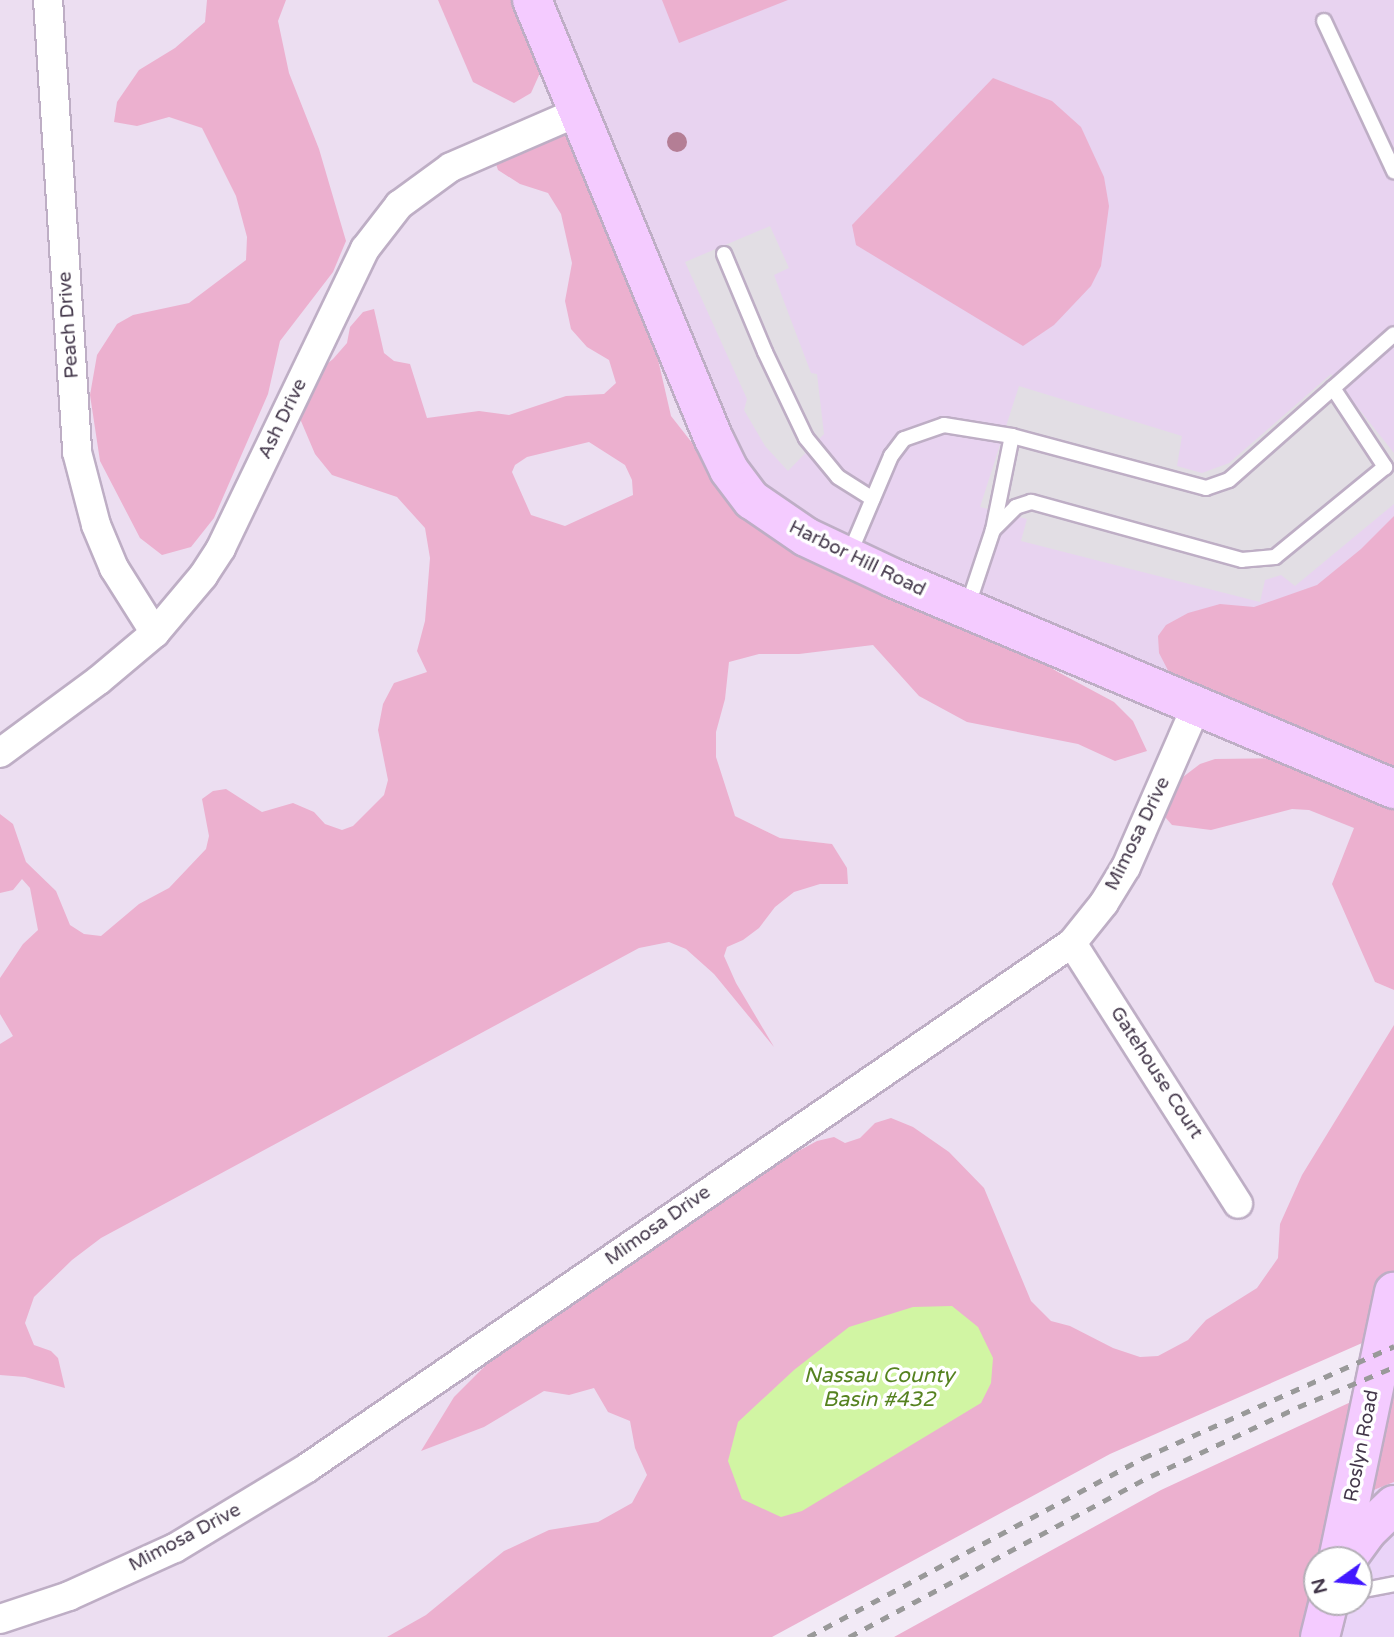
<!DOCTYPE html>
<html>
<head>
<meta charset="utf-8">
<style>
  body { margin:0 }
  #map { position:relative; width:1394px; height:1637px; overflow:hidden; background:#f2eaf6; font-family:"Varela Round",sans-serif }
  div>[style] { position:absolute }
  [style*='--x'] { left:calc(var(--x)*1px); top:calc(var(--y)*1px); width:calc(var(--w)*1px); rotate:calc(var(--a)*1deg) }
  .residential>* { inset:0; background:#ecdef1 }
  .commercial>* { inset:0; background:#ead4f8 }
  .education>* { inset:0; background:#e8d3f0 }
  .green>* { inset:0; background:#ecb0cf }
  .parking>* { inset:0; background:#e2dee4 }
  .water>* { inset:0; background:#d1f5a3 }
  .roads { filter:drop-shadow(2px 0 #beaec5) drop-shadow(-2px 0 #beaec5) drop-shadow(0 2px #beaec5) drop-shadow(0 -2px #beaec5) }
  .lane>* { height:14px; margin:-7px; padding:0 7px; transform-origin:7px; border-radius:7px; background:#fff }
  .street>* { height:28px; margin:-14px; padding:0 14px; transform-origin:14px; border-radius:14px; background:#fff }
  .secondary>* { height:38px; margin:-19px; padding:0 19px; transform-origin:19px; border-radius:19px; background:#f4cbff }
  .rail>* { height:5px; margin-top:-2.5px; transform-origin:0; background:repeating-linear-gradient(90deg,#999 0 9px,transparent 0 18px) }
  .trees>* { width:20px; height:20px; margin:-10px; border-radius:50%; background:#b47e95 }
  span { translate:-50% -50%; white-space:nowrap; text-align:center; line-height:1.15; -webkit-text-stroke:7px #fff; paint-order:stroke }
  .street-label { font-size:19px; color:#43374a }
  .water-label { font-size:21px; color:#558220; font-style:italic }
  .north { position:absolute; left:1303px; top:1546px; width:70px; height:70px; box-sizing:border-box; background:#fff; border:2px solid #b4afb7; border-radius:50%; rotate:255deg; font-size:19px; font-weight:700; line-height:28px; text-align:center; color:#43374a }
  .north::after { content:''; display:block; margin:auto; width:24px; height:32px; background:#4118ff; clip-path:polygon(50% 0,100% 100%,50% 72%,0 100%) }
</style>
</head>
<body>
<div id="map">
  <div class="residential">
    <i style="clip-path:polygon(0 0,532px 0,729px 470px,303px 878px,0 1046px)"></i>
    <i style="clip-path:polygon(795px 531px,1374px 781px,1375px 982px,1394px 990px,1394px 1232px,1229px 1327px,598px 1637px,0 1637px,0 1278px,831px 844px,780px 838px,735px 816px,707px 786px,683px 654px)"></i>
  </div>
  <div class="commercial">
    <i style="clip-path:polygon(1394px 1482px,1394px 1637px,1321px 1637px,1329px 1602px,1359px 1602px,1359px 1560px,1351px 1499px)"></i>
  </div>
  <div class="education">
    <i style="clip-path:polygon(532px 0,1394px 0,1394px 789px,752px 500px)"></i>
  </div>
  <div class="green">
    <i style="clip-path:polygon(207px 0,286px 0,278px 21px,289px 73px,319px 149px,346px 241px,333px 272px,280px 341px,268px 394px,214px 518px,191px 547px,162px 555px,140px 538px,100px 461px,90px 395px,97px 355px,117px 324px,133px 315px,189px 303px,246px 260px,247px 237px,236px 196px,202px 128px,169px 117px,137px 126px,114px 122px,117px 102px,139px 70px,175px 48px,205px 22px)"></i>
    <i style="clip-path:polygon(438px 0,520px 0,538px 42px,540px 73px,531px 93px,514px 103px,473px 82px)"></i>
    <i style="clip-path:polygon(662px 0,788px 0,679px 43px)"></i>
    <i style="clip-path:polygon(993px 78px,1052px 101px,1081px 127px,1104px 177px,1109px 206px,1101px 266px,1091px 286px,1054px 325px,1023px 346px,856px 245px,852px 225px)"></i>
    <i style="clip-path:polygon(evenodd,544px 130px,576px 139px,642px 290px,671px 416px,700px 453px,1058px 672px,1114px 702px,1133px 721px,1147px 751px,1115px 761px,1078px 744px,967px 722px,919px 696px,873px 645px,799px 654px,759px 654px,729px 662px,725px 699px,716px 732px,716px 757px,735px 816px,780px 838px,832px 844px,847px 868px,848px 884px,820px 884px,794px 892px,775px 907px,759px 928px,743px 940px,727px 947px,724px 956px,736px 983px,774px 1047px,714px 974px,686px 949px,669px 942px,639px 948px,101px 1238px,72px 1260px,34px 1297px,25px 1323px,34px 1345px,51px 1351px,58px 1358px,65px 1388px,25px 1377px,0 1375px,0 1044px,13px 1036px,0 1014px,0 978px,23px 944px,38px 930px,30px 888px,22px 879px,13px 890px,0 893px,0 814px,13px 824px,26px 862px,56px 891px,70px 925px,84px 934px,101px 936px,139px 904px,169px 888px,206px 849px,209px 836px,202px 799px,213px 791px,226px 789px,262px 812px,293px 803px,314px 812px,325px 824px,342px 830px,353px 826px,384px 795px,388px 780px,378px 730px,383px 704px,394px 683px,427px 672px,417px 651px,425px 621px,430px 558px,425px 528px,397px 497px,332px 475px,315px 454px,298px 414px,302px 384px,333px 359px,347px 343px,350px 327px,363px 312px,374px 309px,384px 353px,394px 361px,410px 364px,427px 418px,479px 411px,509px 415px,566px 396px,604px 394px,616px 383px,609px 360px,587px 347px,571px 329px,565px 301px,572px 263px,561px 214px,548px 193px,520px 184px,498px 170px,494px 158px,544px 130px,589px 442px,625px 465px,632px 480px,633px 495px,565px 526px,531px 515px,512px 472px,515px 465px,527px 457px,589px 442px)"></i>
    <i style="clip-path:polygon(1394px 516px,1394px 990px,1375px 982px,1332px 884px,1354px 828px,1309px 810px,1292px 809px,1211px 830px,1172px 825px,1165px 817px,1164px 812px,1179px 780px,1200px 764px,1215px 759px,1291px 758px,1173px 680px,1159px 653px,1158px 636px,1166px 625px,1188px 613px,1220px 604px,1254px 607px,1317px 585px,1361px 549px)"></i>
    <i style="clip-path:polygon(1394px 1025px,1394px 1329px,1110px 1454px,772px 1637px,387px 1637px,426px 1615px,504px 1551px,549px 1530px,598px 1522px,632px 1503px,647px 1475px,635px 1448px,630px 1421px,608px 1412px,594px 1388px,569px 1395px,544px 1391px,484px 1427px,421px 1451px,454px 1397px,553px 1298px,742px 1168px,782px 1160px,817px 1141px,834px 1137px,845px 1143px,860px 1138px,875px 1123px,891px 1118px,913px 1127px,949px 1152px,984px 1188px,1031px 1301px,1051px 1321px,1070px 1326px,1113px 1348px,1140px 1357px,1158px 1356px,1188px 1340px,1206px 1320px,1257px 1288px,1278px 1258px,1280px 1224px,1302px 1175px)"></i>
    <i style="clip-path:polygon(1394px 1382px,1394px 1482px,1351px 1499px,1338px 1560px,1317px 1560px,1321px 1637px,894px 1637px,1161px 1490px)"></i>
  </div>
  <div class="parking">
    <i style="clip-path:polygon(770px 226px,789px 268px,774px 275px,811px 373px,817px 374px,824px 434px,788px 471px,765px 446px,744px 410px,747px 399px,685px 262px)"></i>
    <i style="clip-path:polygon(1331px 374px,1394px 453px,1394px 504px,1295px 586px,1281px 575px,1265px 580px,1260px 602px,1021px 541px,1027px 519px,980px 507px,1019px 386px,1182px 436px,1177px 466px,1202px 473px,1229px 463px)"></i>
  </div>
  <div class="water">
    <i style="clip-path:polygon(952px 1306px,978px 1327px,993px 1358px,991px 1383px,981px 1403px,802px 1511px,781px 1517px,742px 1499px,728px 1461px,738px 1422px,794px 1370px,849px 1327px,913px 1307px)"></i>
  </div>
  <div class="roads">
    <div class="lane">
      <i style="--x:1324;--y:21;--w:166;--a:65"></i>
      <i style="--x:724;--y:254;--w:106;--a:67.3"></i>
      <i style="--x:765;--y:352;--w:95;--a:64.5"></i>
      <i style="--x:806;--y:438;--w:50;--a:50.6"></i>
      <i style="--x:838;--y:477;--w:41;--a:32.2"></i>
      <i style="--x:1333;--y:388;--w:81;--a:-41.5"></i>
      <i style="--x:849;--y:555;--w:108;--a:-67"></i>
      <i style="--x:891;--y:456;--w:21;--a:-53"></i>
      <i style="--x:904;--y:439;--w:42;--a:-19.3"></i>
      <i style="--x:944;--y:425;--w:69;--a:9.2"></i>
      <i style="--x:1012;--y:436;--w:201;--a:15"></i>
      <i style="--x:1206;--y:488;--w:24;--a:-19"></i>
      <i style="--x:1229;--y:480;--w:139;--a:-41.5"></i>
      <i style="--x:1333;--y:388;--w:95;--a:56.6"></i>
      <i style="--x:1385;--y:467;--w:142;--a:140.7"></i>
      <i style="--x:1275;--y:557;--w:33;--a:175"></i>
      <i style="--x:1242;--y:560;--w:219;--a:-164.6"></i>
      <i style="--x:1031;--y:502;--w:16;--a:162"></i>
      <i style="--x:1016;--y:507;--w:33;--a:135"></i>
      <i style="--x:967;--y:608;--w:82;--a:-71.6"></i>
      <i style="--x:993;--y:530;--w:96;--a:-78.6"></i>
      <i style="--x:1359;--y:1591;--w:36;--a:-11"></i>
    </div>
    <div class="street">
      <i style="--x:48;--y:0;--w:453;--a:86.3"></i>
      <i style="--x:77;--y:452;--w:75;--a:75.4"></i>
      <i style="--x:96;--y:525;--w:47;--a:67.3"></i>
      <i style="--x:114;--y:568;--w:77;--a:57.8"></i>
      <i style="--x:0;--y:753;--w:123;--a:-36.4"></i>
      <i style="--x:99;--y:680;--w:73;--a:-40"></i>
      <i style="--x:155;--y:633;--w:75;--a:-49.9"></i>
      <i style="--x:203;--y:576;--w:33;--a:-57"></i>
      <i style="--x:221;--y:548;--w:332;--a:-64.3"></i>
      <i style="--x:365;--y:249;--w:56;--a:-52.3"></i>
      <i style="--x:399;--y:205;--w:64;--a:-36.2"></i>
      <i style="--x:451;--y:167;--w:138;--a:-23.4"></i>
      <i style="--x:1072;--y:943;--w:309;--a:57.5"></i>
      <i style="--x:0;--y:1619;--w:73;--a:-18.4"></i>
      <i style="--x:69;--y:1596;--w:116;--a:-24.4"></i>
      <i style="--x:175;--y:1548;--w:154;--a:-31.2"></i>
      <i style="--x:307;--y:1468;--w:928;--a:-34.46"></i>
      <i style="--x:1072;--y:943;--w:51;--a:-51.3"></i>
      <i style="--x:1104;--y:903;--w:42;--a:-58.6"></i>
      <i style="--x:1126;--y:867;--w:175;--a:-66.4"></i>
    </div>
    <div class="secondary">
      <i style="--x:532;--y:0;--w:475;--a:67.5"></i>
      <i style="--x:714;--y:439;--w:34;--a:64"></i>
      <i style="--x:729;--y:470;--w:38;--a:53"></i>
      <i style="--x:752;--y:500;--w:65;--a:34.4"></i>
      <i style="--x:806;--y:537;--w:96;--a:25.2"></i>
      <i style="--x:893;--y:578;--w:544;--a:22.84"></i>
      <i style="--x:1338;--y:1560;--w:274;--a:-78.2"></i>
      <i style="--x:1346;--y:1560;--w:34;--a:-54"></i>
      <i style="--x:1366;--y:1532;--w:39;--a:-44"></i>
      <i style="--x:1320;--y:1637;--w:36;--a:-76"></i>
    </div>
  </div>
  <div class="rail">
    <i style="--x:808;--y:1637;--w:380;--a:-28.1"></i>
    <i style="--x:1143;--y:1458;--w:275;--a:-24"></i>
    <i style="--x:849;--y:1637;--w:342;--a:-28.1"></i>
    <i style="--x:1151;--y:1476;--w:162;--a:-25.1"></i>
    <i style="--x:1298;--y:1407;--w:104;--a:-22.6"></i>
  </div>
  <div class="trees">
    <i style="left:677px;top:142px"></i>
  </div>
  <div class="street-label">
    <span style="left:69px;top:325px;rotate:-94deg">Peach Drive</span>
    <span style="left:283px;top:419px;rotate:-64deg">Ash Drive</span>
    <span style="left:857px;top:559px;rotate:26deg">Harbor Hill Road</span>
    <span style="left:1138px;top:834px;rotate:-64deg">Mimosa Drive</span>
    <span style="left:1156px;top:1073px;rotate:57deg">Gatehouse Court</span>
    <span style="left:658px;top:1226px;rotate:-35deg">Mimosa Drive</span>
    <span style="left:1362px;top:1446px;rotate:-79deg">Roslyn Road</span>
    <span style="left:185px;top:1538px;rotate:-28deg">Mimosa Drive</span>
  </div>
  <div class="water-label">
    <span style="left:879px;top:1388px">Nassau County<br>Basin #432</span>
  </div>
  <div class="north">N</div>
</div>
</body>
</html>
